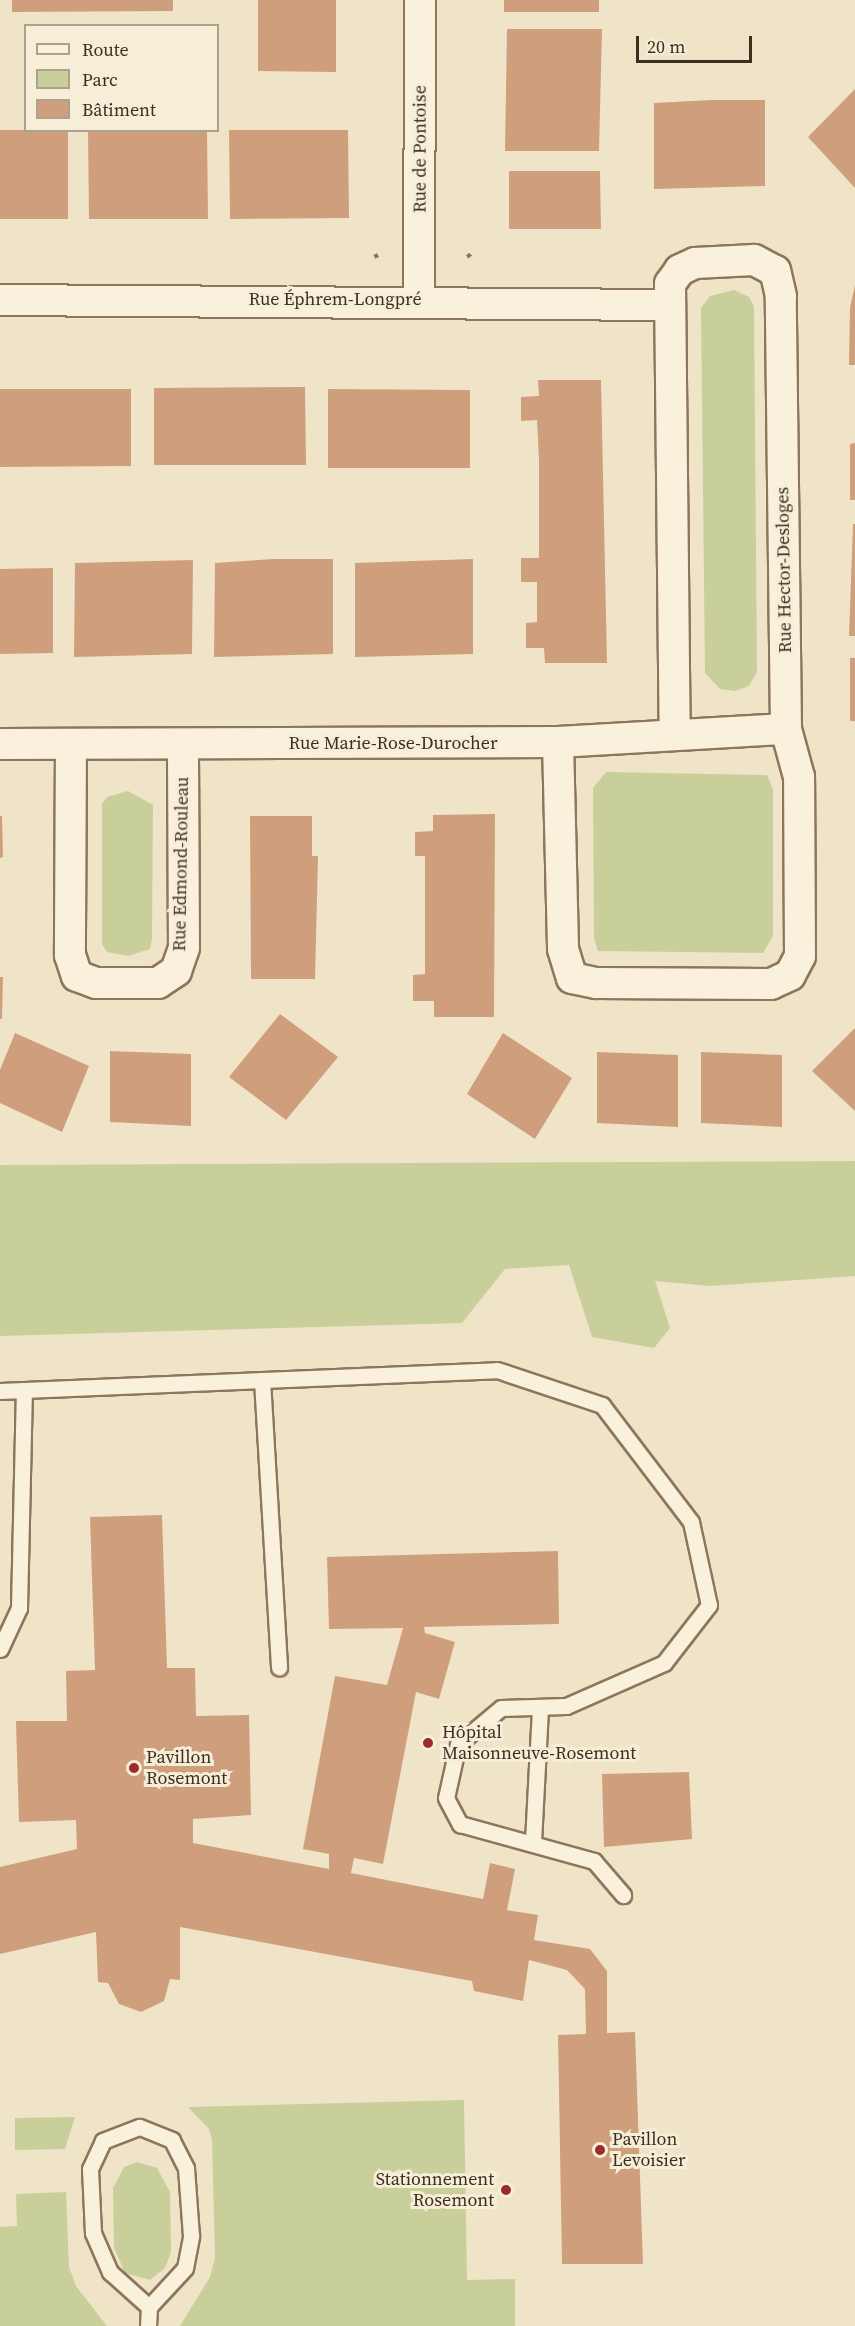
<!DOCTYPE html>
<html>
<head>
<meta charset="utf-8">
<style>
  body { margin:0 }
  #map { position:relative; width:855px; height:2326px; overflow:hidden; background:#f0e4c8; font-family:"Source Serif 4",serif }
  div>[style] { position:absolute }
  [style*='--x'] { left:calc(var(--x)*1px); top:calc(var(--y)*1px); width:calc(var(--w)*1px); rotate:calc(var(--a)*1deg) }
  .green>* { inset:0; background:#c9cf9b }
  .building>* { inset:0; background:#cf9f7d }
  .path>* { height:4px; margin-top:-2px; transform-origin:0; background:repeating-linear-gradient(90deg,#8d765c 0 4.5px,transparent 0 7.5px) }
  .roads { filter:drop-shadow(2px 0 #8d765c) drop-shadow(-2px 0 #8d765c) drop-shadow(0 2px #8d765c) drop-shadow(0 -2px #8d765c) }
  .lane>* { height:15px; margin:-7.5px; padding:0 7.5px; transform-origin:7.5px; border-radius:7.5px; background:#faf1dc }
  .street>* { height:30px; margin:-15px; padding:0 15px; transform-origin:15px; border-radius:15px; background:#faf1dc }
  .dots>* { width:16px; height:16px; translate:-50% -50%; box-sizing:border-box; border:3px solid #f7eed8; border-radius:50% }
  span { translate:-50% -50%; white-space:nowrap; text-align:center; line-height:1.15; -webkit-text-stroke:6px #f7eed8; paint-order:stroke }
  .street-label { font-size:18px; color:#3d2e20 }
  .poi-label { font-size:18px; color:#3d2e20 }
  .left { translate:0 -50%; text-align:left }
  .right { translate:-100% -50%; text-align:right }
  .legend { position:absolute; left:24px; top:24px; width:195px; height:108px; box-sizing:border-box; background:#f7eed8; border:2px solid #ada18e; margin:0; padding:8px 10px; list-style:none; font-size:18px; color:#3d2e20 }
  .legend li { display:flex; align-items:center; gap:12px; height:30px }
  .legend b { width:30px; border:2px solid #ada18e }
  .scale { position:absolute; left:636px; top:36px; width:116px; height:27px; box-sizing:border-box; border:3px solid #3d2e20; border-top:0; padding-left:8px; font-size:18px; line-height:21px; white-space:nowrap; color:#3d2e20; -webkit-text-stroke:4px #f7eed8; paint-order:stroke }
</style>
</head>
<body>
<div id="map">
  <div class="green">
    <i style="clip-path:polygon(734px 290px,749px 297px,754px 306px,757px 672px,749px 686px,735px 691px,720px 689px,705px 673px,701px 308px,710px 296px)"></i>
    <i style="clip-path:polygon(606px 772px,767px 775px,773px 789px,773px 936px,763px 953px,598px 951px,594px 938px,593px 788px)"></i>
    <i style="clip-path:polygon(128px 791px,153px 805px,152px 939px,150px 949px,128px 956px,107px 952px,102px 944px,102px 804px,107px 797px)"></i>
    <i style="clip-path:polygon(855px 1161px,855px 1276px,710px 1286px,655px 1281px,670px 1328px,654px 1348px,592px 1337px,569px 1265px,505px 1269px,462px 1323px,0 1336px,0 1165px)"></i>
    <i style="clip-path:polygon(464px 2100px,467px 2280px,515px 2279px,515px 2326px,180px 2326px,210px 2277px,215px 2258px,212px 2140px,209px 2129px,188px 2107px)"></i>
    <i style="clip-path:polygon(75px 2117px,65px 2149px,15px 2150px,15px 2118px)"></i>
    <i style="clip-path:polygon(137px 2162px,157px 2168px,170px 2192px,171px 2252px,165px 2268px,150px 2280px,125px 2273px,114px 2248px,113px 2188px,124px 2167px)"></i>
    <i style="clip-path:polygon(66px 2192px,69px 2267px,76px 2286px,107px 2326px,0 2326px,0 2227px,17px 2226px,16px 2194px)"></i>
  </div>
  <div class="building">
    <i style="clip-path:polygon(12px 0,173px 0,173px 11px,12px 12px)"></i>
    <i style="clip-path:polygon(258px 0,336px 0,336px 72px,258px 71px)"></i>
    <i style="clip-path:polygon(504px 0,599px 0,599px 12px,504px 12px)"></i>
    <i style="clip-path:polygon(507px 29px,602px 29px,599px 151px,505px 151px)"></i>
    <i style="clip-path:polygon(855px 89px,855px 188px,808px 137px)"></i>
    <i style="clip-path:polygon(711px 100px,765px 100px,765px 186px,654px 189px,654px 103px)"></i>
    <i style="clip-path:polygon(0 130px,68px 130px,68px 219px,0 219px)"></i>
    <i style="clip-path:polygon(229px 130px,348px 130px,349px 218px,230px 219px)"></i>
    <i style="clip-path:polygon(88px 131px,207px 131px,208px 219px,89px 219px)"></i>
    <i style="clip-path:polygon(509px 171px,600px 171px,601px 229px,509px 229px)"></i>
    <i style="clip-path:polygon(855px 285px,855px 365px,849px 365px,850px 308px)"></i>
    <i style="clip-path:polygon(538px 380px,601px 380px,607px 663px,545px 663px,544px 648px,526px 648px,526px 623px,537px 622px,537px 582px,521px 582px,521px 558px,539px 558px,539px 460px,537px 420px,521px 421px,521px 397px,539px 396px)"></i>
    <i style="clip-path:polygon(305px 387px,306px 465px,154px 465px,154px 388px)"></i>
    <i style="clip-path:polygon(0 389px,131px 389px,131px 466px,0 467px)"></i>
    <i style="clip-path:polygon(328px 389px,470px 390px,470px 468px,328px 468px)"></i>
    <i style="clip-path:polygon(855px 443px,855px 500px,850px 500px,850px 444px)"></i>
    <i style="clip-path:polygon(853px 524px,855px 524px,855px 636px,849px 636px)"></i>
    <i style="clip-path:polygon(273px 559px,333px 559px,333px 654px,214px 657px,215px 563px)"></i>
    <i style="clip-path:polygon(473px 559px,473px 654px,355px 657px,355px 563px)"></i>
    <i style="clip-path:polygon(193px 560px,192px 654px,74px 657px,75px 563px)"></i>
    <i style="clip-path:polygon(53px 568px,53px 653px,0 654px,0 569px)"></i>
    <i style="clip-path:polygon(850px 658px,855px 658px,855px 721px,850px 721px)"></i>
    <i style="clip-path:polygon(495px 814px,494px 1017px,434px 1017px,434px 1001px,413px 1001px,413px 975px,425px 974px,425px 856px,415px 856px,415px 832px,433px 831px,433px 815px)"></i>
    <i style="clip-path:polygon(0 816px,2px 816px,3px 857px,0 858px)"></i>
    <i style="clip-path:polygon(250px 816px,312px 816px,312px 856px,318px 856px,315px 979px,251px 979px)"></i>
    <i style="clip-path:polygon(0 977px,3px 977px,2px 1019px,0 1019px)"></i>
    <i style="clip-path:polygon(280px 1014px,338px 1057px,286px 1120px,229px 1077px)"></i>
    <i style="clip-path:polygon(855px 1028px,855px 1111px,812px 1071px)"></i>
    <i style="clip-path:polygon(15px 1033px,89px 1066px,62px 1132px,0 1103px,0 1070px)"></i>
    <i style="clip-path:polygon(503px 1033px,572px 1078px,535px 1139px,467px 1094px)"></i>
    <i style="clip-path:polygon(110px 1051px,191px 1054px,191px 1126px,110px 1122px)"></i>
    <i style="clip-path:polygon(597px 1052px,678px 1055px,678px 1127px,597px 1123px)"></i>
    <i style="clip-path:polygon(701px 1052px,782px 1055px,782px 1127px,701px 1123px)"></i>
    <i style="clip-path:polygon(162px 1515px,167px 1668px,195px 1668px,196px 1716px,249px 1715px,251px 1815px,193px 1819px,193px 1843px,329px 1869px,329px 1854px,303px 1849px,335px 1676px,387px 1685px,403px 1628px,329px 1629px,327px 1557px,558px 1551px,559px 1624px,424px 1627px,425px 1633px,455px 1642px,439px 1699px,416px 1692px,383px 1864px,354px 1858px,351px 1873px,483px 1899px,490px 1863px,515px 1869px,507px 1910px,538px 1915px,534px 1940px,590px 1949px,607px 1971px,607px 2033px,635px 2032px,643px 2264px,562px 2264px,558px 2035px,586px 2034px,585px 1989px,567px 1970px,529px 1960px,523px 2001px,474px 1991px,472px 1981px,180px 1927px,180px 1980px,170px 1979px,164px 2001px,141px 2012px,119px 2004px,108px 1983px,98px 1982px,96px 1932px,0 1954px,0 1867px,77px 1849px,76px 1820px,19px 1822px,16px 1721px,67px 1721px,66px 1671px,95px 1670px,90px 1517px)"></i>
    <i style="clip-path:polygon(689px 1772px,692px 1839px,604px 1847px,602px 1774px)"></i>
  </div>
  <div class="path">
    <i style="--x:375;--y:254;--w:6;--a:59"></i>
    <i style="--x:467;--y:257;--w:5;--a:-37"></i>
  </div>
  <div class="roads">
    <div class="lane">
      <i style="--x:262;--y:1380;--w:288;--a:86.6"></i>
      <i style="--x:0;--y:1391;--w:497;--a:-2.4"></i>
      <i style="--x:497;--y:1370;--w:111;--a:18.4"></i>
      <i style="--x:602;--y:1405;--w:147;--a:52.7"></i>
      <i style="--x:691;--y:1522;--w:85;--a:77.8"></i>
      <i style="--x:709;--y:1605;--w:73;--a:127.8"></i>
      <i style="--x:664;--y:1663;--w:107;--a:156.3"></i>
      <i style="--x:566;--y:1706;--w:65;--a:178.2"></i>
      <i style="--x:501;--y:1708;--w:56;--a:140.1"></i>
      <i style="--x:458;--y:1744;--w:55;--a:102.5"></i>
      <i style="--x:446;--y:1798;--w:30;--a:62"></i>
      <i style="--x:460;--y:1824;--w:139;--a:15.4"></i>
      <i style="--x:594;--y:1861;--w:45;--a:49.5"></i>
      <i style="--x:0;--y:1649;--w:45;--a:-65.1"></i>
      <i style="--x:19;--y:1608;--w:218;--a:-88.7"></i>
      <i style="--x:533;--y:1842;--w:135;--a:-87"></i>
      <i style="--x:148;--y:2326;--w:19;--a:-87"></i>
      <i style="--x:149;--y:2307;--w:53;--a:-47.3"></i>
      <i style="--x:185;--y:2268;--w:33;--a:-79"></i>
      <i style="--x:191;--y:2236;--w:68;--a:-94.2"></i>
      <i style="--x:186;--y:2168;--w:31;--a:-117"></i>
      <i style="--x:172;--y:2140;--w:35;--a:-158"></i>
      <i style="--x:139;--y:2127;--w:39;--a:159"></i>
      <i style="--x:103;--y:2141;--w:31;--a:115"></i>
      <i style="--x:90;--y:2169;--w:64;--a:87.3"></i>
      <i style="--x:93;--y:2233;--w:43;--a:66.4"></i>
      <i style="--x:110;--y:2272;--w:52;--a:41.9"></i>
    </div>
    <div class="street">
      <i style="--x:419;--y:299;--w:299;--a:-89.8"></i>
      <i style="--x:0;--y:300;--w:670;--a:0.43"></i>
      <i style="--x:558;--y:742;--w:207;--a:88.6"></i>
      <i style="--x:563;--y:949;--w:30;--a:73"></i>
      <i style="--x:572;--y:978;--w:25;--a:12"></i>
      <i style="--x:596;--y:983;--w:175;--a:0.3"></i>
      <i style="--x:771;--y:984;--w:21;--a:-25"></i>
      <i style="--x:790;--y:975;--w:21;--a:-62"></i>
      <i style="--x:800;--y:956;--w:179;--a:-90.3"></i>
      <i style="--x:799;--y:777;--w:50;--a:-105.2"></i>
      <i style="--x:786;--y:729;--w:433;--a:-90.7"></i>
      <i style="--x:781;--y:296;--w:26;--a:-103"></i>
      <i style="--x:775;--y:271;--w:24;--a:-152"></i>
      <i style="--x:754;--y:260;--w:59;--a:177.1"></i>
      <i style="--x:695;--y:263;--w:17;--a:155"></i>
      <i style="--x:680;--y:270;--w:17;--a:126"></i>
      <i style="--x:670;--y:284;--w:450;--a:89.4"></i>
      <i style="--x:0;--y:744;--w:558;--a:-0.21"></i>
      <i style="--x:558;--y:742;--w:228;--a:-3.3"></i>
      <i style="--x:71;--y:744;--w:211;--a:90.3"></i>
      <i style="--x:70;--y:955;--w:22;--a:72"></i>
      <i style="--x:77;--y:976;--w:20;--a:20"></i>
      <i style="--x:96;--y:983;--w:62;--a:0"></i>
      <i style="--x:158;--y:983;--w:22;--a:-34"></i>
      <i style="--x:176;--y:971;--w:24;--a:-71"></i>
      <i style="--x:184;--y:948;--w:204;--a:-90.3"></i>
    </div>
  </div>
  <div class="dots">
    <i style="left:428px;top:1743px;background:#9e2a2b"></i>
    <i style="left:134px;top:1768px;background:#9e2a2b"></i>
    <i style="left:600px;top:2150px;background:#9e2a2b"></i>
    <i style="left:506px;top:2190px;background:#9e2a2b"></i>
  </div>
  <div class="street-label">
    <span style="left:420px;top:149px;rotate:-90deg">Rue de Pontoise</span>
    <span style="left:335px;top:299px">Rue Éphrem-Longpré</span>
    <span style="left:784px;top:570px;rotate:-91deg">Rue Hector-Desloges</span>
    <span style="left:393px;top:743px">Rue Marie-Rose-Durocher</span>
    <span style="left:181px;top:864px;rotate:-89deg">Rue Edmond-Rouleau</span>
  </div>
  <div class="poi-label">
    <span class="left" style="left:442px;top:1743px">Hôpital<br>Maisonneuve-Rosemont</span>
    <span class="left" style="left:146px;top:1768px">Pavillon<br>Rosemont</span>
    <span class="left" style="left:612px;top:2150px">Pavillon<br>Levoisier</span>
    <span class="right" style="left:494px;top:2190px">Stationnement<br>Rosemont</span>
  </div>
  <ul class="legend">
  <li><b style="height:8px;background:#faf1dc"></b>Route</li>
  <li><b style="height:16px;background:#c9cf9b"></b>Parc</li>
  <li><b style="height:16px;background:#cf9f7d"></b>Bâtiment</li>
  </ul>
  <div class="scale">20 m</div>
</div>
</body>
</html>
